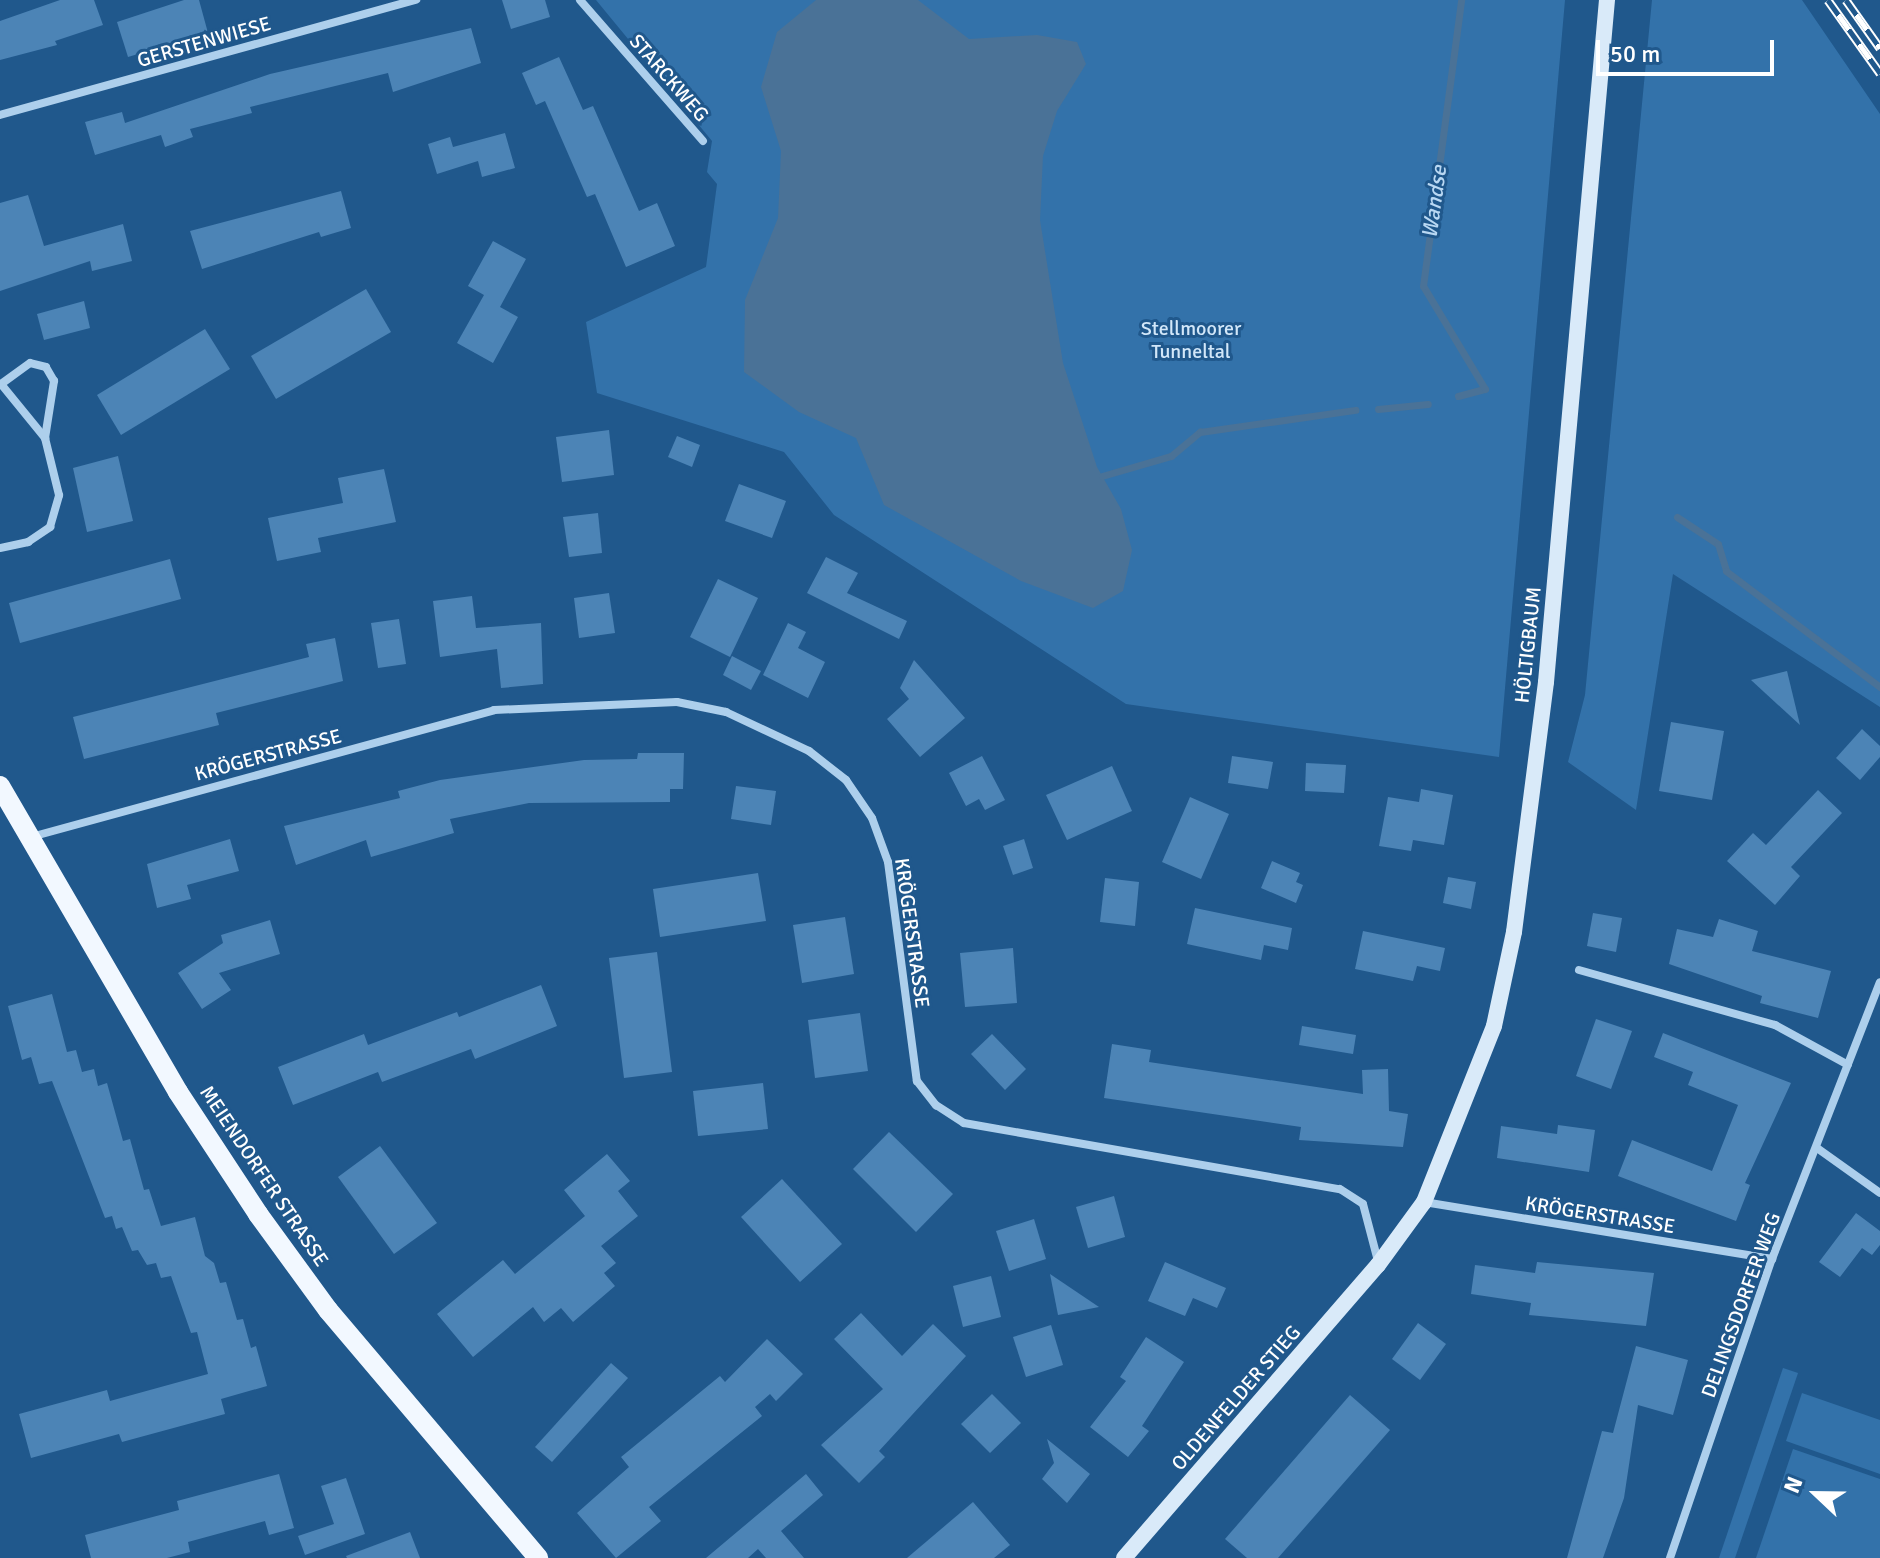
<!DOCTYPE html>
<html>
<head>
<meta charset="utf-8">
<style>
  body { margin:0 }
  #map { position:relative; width:1880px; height:1558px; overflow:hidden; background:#20588c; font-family:Signika,sans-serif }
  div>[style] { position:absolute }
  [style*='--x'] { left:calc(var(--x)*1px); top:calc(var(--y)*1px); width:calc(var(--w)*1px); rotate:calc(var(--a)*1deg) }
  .green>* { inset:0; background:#3372aa }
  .water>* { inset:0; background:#4a7297 }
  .stream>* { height:7px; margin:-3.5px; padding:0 3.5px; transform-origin:3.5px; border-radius:3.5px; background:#4a7297 }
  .building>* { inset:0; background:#4c84b6 }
  .minor>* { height:8px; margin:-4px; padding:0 4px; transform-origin:4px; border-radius:4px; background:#adcfec }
  .secondary>* { height:16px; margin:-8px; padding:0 8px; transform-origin:8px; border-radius:8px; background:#d9eaf9 }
  .primary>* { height:20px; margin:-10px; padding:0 10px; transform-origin:10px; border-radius:10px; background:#f2f8ff }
  .rail>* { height:9px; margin-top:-4.5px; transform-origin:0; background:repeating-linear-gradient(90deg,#20588c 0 18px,#fff 0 36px); box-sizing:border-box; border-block:2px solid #fff }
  span { translate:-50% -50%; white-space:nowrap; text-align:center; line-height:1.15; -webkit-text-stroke:6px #20588c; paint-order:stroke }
  .street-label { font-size:20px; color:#fff }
  .park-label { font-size:20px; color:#d2e7f9 }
  .water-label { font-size:22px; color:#b9d8f3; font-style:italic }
  .north { position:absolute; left:1776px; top:1454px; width:80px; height:80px; -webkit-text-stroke:6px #20588c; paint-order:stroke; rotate:292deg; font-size:22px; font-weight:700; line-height:32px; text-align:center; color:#fff }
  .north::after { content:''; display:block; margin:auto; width:28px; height:36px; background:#fff; clip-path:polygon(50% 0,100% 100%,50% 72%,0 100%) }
  .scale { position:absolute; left:1596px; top:40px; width:178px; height:36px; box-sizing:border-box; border:4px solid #fff; border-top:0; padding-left:10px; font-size:24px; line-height:28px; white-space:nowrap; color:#fff; -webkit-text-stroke:6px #20588c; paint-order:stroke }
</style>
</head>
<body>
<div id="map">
  <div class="green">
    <i style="clip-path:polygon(596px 0,1565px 0,1499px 757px,1126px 704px,834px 515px,784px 452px,597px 393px,586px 322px,706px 267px,717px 184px,707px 172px,712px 141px)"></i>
    <i style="clip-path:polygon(1652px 0,1802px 0,1880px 114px,1880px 707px,1673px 574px,1636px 810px,1568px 762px,1585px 695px)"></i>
    <i style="clip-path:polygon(1783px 1368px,1798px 1373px,1735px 1558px,1719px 1558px)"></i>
    <i style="clip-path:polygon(1802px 1393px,1880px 1420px,1880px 1474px,1786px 1441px)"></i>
    <i style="clip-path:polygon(1793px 1449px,1880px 1479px,1880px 1558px,1756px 1558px)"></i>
  </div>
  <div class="water">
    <i style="clip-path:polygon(816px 0,918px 0,969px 39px,1037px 35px,1077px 42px,1086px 64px,1057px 111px,1043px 156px,1040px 220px,1063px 363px,1097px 467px,1121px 509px,1132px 550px,1123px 591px,1093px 608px,1021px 581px,884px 505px,856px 438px,799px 412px,744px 372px,745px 300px,778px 218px,781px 151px,761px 87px,777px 32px)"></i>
  </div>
  <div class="stream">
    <i style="--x:1458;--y:396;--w:28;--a:-15"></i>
    <i style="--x:1485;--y:389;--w:120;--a:-121"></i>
    <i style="--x:1423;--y:286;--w:289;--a:-82.4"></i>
    <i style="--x:1378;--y:409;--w:50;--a:-5.7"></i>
    <i style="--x:1102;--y:476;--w:72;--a:-16.2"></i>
    <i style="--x:1171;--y:456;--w:38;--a:-40"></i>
    <i style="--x:1200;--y:432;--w:157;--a:-8.1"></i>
    <i style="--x:1677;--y:517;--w:49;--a:33.4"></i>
    <i style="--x:1718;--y:544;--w:28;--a:73"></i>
    <i style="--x:1726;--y:571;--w:193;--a:37"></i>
  </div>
  <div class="building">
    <i style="clip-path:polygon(60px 0,94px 0,103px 25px,55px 41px,57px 45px,0 60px,0 21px)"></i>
    <i style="clip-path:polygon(184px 0,199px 0,208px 33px,128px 57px,117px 22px)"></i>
    <i style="clip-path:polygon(502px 0,545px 0,550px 17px,511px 29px)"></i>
    <i style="clip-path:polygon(471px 28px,481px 63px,393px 92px,388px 73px,250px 107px,252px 113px,190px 129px,193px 137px,165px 147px,161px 135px,95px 155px,85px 122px,122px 112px,125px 123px,270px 74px)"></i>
    <i style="clip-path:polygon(559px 57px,583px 110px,593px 106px,639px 211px,657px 203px,675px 246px,626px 267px,595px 194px,587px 197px,545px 101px,536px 105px,522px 73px)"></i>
    <i style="clip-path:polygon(505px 133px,515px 168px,482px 177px,478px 161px,437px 174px,428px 144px,450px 137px,453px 147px)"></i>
    <i style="clip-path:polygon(341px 191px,351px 228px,321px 237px,319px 232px,202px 269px,190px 231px)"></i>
    <i style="clip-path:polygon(28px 195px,44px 246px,123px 224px,132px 261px,92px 271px,90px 261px,0 291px,0 203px)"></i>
    <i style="clip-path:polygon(493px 241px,526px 259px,500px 307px,518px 317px,493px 363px,457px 343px,484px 295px,468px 286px)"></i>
    <i style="clip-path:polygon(366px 289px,391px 332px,276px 399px,251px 356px)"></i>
    <i style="clip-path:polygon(84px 301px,90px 328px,44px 340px,37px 314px)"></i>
    <i style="clip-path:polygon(205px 329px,230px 369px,121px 435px,97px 395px)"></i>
    <i style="clip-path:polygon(609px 430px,614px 475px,562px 482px,556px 437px)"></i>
    <i style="clip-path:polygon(677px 436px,700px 445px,692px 467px,668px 457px)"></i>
    <i style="clip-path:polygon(118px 456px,133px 521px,87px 532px,73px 468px)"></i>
    <i style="clip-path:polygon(384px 469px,396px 522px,318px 538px,321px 552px,277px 561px,268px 518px,343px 503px,338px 478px)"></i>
    <i style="clip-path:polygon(739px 484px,786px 501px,772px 538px,725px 521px)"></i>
    <i style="clip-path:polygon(598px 513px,602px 553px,569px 557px,563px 517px)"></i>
    <i style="clip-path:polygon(826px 557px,858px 573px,847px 593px,907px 621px,899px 639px,807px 593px)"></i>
    <i style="clip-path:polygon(170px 559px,181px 599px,20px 643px,9px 603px)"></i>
    <i style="clip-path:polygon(718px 579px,758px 598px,730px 657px,690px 637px)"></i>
    <i style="clip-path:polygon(609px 593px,615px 633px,579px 638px,574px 598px)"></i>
    <i style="clip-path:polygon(472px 596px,476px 628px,541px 623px,543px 684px,501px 688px,497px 649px,440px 657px,433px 601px)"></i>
    <i style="clip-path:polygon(399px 619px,406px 664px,378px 668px,371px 623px)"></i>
    <i style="clip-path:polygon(788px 623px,806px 632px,798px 648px,825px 662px,808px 698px,763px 675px)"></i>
    <i style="clip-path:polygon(335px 638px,343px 681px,216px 713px,219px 725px,84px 759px,73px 717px,309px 657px,306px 644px)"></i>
    <i style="clip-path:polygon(732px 656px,761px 671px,751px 690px,723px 675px)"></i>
    <i style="clip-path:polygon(914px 660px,965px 718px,920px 757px,887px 719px,909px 699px,900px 688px)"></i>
    <i style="clip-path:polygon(1787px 671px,1800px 725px,1751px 680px)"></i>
    <i style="clip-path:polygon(1671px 722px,1724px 731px,1712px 800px,1659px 791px)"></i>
    <i style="clip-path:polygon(1862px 729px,1880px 746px,1880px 757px,1860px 780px,1836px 758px)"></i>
    <i style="clip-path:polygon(638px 753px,684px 753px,683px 789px,670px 789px,670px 802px,529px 803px,450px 819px,454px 833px,371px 857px,366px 840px,296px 865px,284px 826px,400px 798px,398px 791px,440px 780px,584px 760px,637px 759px)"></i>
    <i style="clip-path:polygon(982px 756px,1005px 800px,985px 810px,979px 799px,966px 806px,949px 773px)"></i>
    <i style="clip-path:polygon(1232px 756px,1273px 762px,1268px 789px,1228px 783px)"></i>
    <i style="clip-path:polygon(1306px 763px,1346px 765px,1344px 793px,1305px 791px)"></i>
    <i style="clip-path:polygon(1112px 766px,1132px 811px,1067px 840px,1046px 795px)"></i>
    <i style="clip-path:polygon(736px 786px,776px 791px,771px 825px,731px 819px)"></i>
    <i style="clip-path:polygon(1421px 789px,1453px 795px,1444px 845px,1413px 840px,1411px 851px,1379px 846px,1388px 797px,1419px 802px)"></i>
    <i style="clip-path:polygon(1818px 790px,1842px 813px,1791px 867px,1800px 876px,1775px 905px,1727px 861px,1753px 833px,1766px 845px)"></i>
    <i style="clip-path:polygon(1190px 797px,1229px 814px,1201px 879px,1162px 862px)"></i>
    <i style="clip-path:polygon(230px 839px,239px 871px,187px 885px,191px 899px,157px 908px,147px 864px)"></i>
    <i style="clip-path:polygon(1024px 839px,1033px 868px,1013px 875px,1003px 846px)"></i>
    <i style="clip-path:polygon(1272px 861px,1300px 873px,1296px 882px,1303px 885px,1296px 903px,1261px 888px)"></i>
    <i style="clip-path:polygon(758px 873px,766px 921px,660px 937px,653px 889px)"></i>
    <i style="clip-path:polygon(1448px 877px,1476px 882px,1471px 909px,1443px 903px)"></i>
    <i style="clip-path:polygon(1105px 878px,1139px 882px,1135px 926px,1100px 922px)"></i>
    <i style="clip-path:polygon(1195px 908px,1292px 928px,1288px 950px,1264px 945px,1261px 960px,1187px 944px)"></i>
    <i style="clip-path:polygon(1593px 913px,1622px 918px,1616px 952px,1587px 946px)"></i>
    <i style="clip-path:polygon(845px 917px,854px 974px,802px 983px,793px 925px)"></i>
    <i style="clip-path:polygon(1719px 919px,1758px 931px,1752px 951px,1831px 971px,1818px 1018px,1760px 1003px,1762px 996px,1669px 964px,1677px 929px,1713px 937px)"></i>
    <i style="clip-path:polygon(270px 920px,280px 954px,219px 973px,231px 990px,202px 1009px,178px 973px,223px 943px,221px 935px)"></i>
    <i style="clip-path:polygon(1363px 931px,1445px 948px,1440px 971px,1417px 966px,1413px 981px,1355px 969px)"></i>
    <i style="clip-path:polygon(1013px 948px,1017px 1003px,965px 1007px,960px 953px)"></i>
    <i style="clip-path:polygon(657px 952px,672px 1072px,624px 1078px,609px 958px)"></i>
    <i style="clip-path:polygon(541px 985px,557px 1026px,475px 1059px,471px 1049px,382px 1082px,378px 1072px,293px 1105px,278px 1067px,364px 1034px,368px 1045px,457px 1012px,459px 1017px)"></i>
    <i style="clip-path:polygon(52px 994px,67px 1052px,76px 1050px,82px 1072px,94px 1069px,98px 1086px,107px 1083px,123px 1141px,130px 1139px,144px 1190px,149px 1189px,161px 1226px,195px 1217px,205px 1256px,214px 1263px,220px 1283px,226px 1282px,237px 1320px,243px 1319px,251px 1348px,256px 1346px,267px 1386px,221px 1399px,225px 1414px,122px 1442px,119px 1434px,31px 1458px,19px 1414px,107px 1390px,110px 1401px,208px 1374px,197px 1332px,191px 1333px,171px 1276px,161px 1278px,156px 1263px,147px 1265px,138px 1250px,132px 1251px,122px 1227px,116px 1229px,112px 1216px,105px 1218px,52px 1081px,39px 1084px,31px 1057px,22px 1060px,8px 1006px)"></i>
    <i style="clip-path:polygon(860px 1013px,868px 1071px,815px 1078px,808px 1020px)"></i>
    <i style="clip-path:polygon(1596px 1019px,1632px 1031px,1611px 1089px,1576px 1076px)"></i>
    <i style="clip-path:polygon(1302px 1026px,1356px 1035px,1353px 1054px,1299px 1045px)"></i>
    <i style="clip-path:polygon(1663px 1033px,1791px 1083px,1745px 1183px,1750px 1185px,1736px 1221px,1618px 1176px,1632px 1140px,1712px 1171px,1738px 1105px,1688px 1085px,1693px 1072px,1654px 1057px)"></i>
    <i style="clip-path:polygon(992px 1034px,1026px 1069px,1005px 1090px,971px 1054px)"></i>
    <i style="clip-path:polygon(1112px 1044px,1151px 1050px,1149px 1062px,1363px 1094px,1362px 1070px,1388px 1069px,1389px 1111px,1408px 1114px,1403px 1147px,1299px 1140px,1301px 1127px,1104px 1098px)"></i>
    <i style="clip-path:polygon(763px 1083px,768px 1129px,698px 1136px,693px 1091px)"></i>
    <i style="clip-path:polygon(1558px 1125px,1595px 1130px,1589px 1172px,1497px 1158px,1501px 1126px,1557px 1134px)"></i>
    <i style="clip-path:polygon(889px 1132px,953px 1194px,916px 1232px,853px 1169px)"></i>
    <i style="clip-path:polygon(380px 1146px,437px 1223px,394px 1254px,338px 1177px)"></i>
    <i style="clip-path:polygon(607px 1154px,630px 1181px,618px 1191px,638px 1216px,601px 1246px,616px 1263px,604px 1273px,615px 1286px,573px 1322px,561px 1308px,544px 1322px,533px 1307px,473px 1357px,437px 1314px,503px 1260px,515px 1274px,585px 1216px,564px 1190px)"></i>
    <i style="clip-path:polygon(782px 1179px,842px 1244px,800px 1282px,741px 1217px)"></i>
    <i style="clip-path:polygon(1114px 1196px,1125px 1237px,1088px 1248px,1076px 1207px)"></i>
    <i style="clip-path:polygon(1856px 1213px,1880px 1231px,1880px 1245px,1872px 1255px,1862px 1248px,1840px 1277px,1819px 1262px)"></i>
    <i style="clip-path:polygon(1034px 1219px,1046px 1259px,1009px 1271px,996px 1231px)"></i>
    <i style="clip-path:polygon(1165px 1262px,1226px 1288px,1217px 1308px,1193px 1298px,1185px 1316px,1148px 1301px)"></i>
    <i style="clip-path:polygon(1537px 1262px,1654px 1273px,1646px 1326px,1529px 1315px,1531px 1303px,1471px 1294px,1475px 1265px,1535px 1273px)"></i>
    <i style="clip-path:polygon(1050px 1274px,1099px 1307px,1058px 1315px)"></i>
    <i style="clip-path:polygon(991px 1276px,1001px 1317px,963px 1327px,953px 1286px)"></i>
    <i style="clip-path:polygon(861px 1313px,902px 1356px,933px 1324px,966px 1356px,879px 1451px,885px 1457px,859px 1483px,821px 1445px,883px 1389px,834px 1339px)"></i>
    <i style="clip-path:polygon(1418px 1323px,1446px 1344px,1420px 1380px,1392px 1359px)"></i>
    <i style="clip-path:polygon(1051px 1325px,1063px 1365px,1026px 1377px,1013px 1337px)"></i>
    <i style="clip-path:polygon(1146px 1337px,1184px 1362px,1142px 1426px,1149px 1431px,1128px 1457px,1090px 1427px,1126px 1381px,1120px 1377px)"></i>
    <i style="clip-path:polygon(767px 1339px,803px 1374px,776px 1401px,770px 1394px,755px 1407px,762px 1416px,649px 1507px,661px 1521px,616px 1558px,577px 1513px,629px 1467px,621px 1457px,720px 1376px,725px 1382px)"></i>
    <i style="clip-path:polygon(1636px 1346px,1688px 1360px,1673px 1415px,1638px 1405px,1624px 1498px,1603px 1558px,1567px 1558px,1602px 1431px,1613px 1433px)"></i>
    <i style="clip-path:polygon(611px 1363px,628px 1378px,552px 1462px,535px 1447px)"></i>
    <i style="clip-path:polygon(992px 1394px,1021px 1423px,990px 1453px,961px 1424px)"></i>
    <i style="clip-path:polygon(1350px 1395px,1390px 1430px,1278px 1558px,1247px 1558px,1225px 1539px)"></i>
    <i style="clip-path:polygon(1047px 1439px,1090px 1474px,1067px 1503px,1042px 1479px,1054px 1463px)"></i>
    <i style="clip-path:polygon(279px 1474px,294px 1528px,269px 1535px,265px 1521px,188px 1542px,190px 1552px,167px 1558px,91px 1558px,85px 1535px,179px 1510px,177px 1501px)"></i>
    <i style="clip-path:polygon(806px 1474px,823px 1495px,781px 1531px,804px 1558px,766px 1558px,758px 1549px,748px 1558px,706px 1558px)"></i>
    <i style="clip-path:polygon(346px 1478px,365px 1534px,305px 1555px,298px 1536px,334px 1524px,321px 1486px)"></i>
    <i style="clip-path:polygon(973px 1502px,1010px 1545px,994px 1558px,907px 1558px)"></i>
    <i style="clip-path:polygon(410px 1532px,420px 1558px,347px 1558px,346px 1556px)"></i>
  </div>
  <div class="minor">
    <i style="--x:580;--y:0;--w:187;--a:48.9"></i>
    <i style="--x:0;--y:115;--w:432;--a:-15.5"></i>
    <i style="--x:0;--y:548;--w:29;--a:-12"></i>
    <i style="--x:28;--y:542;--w:27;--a:-34"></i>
    <i style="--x:50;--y:527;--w:33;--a:-74"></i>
    <i style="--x:59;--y:495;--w:59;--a:-103.8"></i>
    <i style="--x:45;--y:438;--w:58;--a:-81"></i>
    <i style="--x:54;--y:381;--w:16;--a:-120"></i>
    <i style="--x:46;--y:367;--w:16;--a:-166"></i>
    <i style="--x:30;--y:363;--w:36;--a:144"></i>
    <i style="--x:1;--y:384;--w:70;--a:50.8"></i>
    <i style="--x:31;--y:837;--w:480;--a:-15.3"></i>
    <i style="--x:494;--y:710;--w:183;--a:-2.5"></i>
    <i style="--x:677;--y:702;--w:50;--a:11.5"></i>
    <i style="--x:726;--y:712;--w:92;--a:25.2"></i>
    <i style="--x:809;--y:751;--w:47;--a:38.1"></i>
    <i style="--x:846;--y:780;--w:46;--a:55.6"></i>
    <i style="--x:872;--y:818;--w:47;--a:70"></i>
    <i style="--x:888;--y:862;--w:221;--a:82.5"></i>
    <i style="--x:917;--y:1081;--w:31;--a:52"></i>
    <i style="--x:936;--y:1105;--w:33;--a:33"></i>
    <i style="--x:964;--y:1123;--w:382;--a:10"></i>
    <i style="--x:1340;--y:1189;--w:27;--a:33"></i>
    <i style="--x:1363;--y:1204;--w:59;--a:75.3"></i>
    <i style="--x:1579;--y:970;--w:204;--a:15.7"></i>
    <i style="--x:1775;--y:1025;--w:83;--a:28.7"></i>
    <i style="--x:1817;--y:1148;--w:77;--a:35.5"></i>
    <i style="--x:1424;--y:1202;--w:353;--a:9.3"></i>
    <i style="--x:1670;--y:1558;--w:316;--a:-71.2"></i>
    <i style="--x:1772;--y:1259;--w:297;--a:-68.7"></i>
  </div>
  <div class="secondary">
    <i style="--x:1124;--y:1558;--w:388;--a:-49.1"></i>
    <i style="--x:1378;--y:1265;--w:78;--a:-53.9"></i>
    <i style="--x:1424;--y:1202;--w:189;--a:-68.3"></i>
    <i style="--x:1494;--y:1026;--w:96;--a:-78"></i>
    <i style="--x:1514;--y:932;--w:252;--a:-82.7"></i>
    <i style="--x:1546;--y:682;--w:685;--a:-84.89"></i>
  </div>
  <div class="primary">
    <i style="--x:0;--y:786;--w:354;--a:59.8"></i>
    <i style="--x:178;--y:1092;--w:146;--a:56.7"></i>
    <i style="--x:258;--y:1214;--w:119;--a:53.9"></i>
    <i style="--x:328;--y:1310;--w:325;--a:49.7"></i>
  </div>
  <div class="rail">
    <i style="--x:1828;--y:0;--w:90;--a:54.5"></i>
    <i style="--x:1846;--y:0;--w:59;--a:54.7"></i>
  </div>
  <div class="street-label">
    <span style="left:204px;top:42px;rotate:-16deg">GERSTENWIESE</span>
    <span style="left:669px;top:78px;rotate:49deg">STARCKWEG</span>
    <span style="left:1528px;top:645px;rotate:-84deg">HÖLTIGBAUM</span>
    <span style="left:268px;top:755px;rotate:-15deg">KRÖGERSTRASSE</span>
    <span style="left:912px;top:933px;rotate:82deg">KRÖGERSTRASSE</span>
    <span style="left:264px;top:1176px;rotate:56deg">MEIENDORFER STRASSE</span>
    <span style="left:1600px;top:1215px;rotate:9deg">KRÖGERSTRASSE</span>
    <span style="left:1741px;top:1305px;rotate:-70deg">DELINGSDORFER WEG</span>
    <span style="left:1236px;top:1398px;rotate:-49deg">OLDENFELDER STIEG</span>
  </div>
  <div class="park-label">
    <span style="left:1191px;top:340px">Stellmoorer<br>Tunneltal</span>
  </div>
  <div class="water-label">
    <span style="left:1434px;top:202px;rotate:-82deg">Wandse</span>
  </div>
  <div class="north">N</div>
  <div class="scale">50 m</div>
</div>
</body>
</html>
